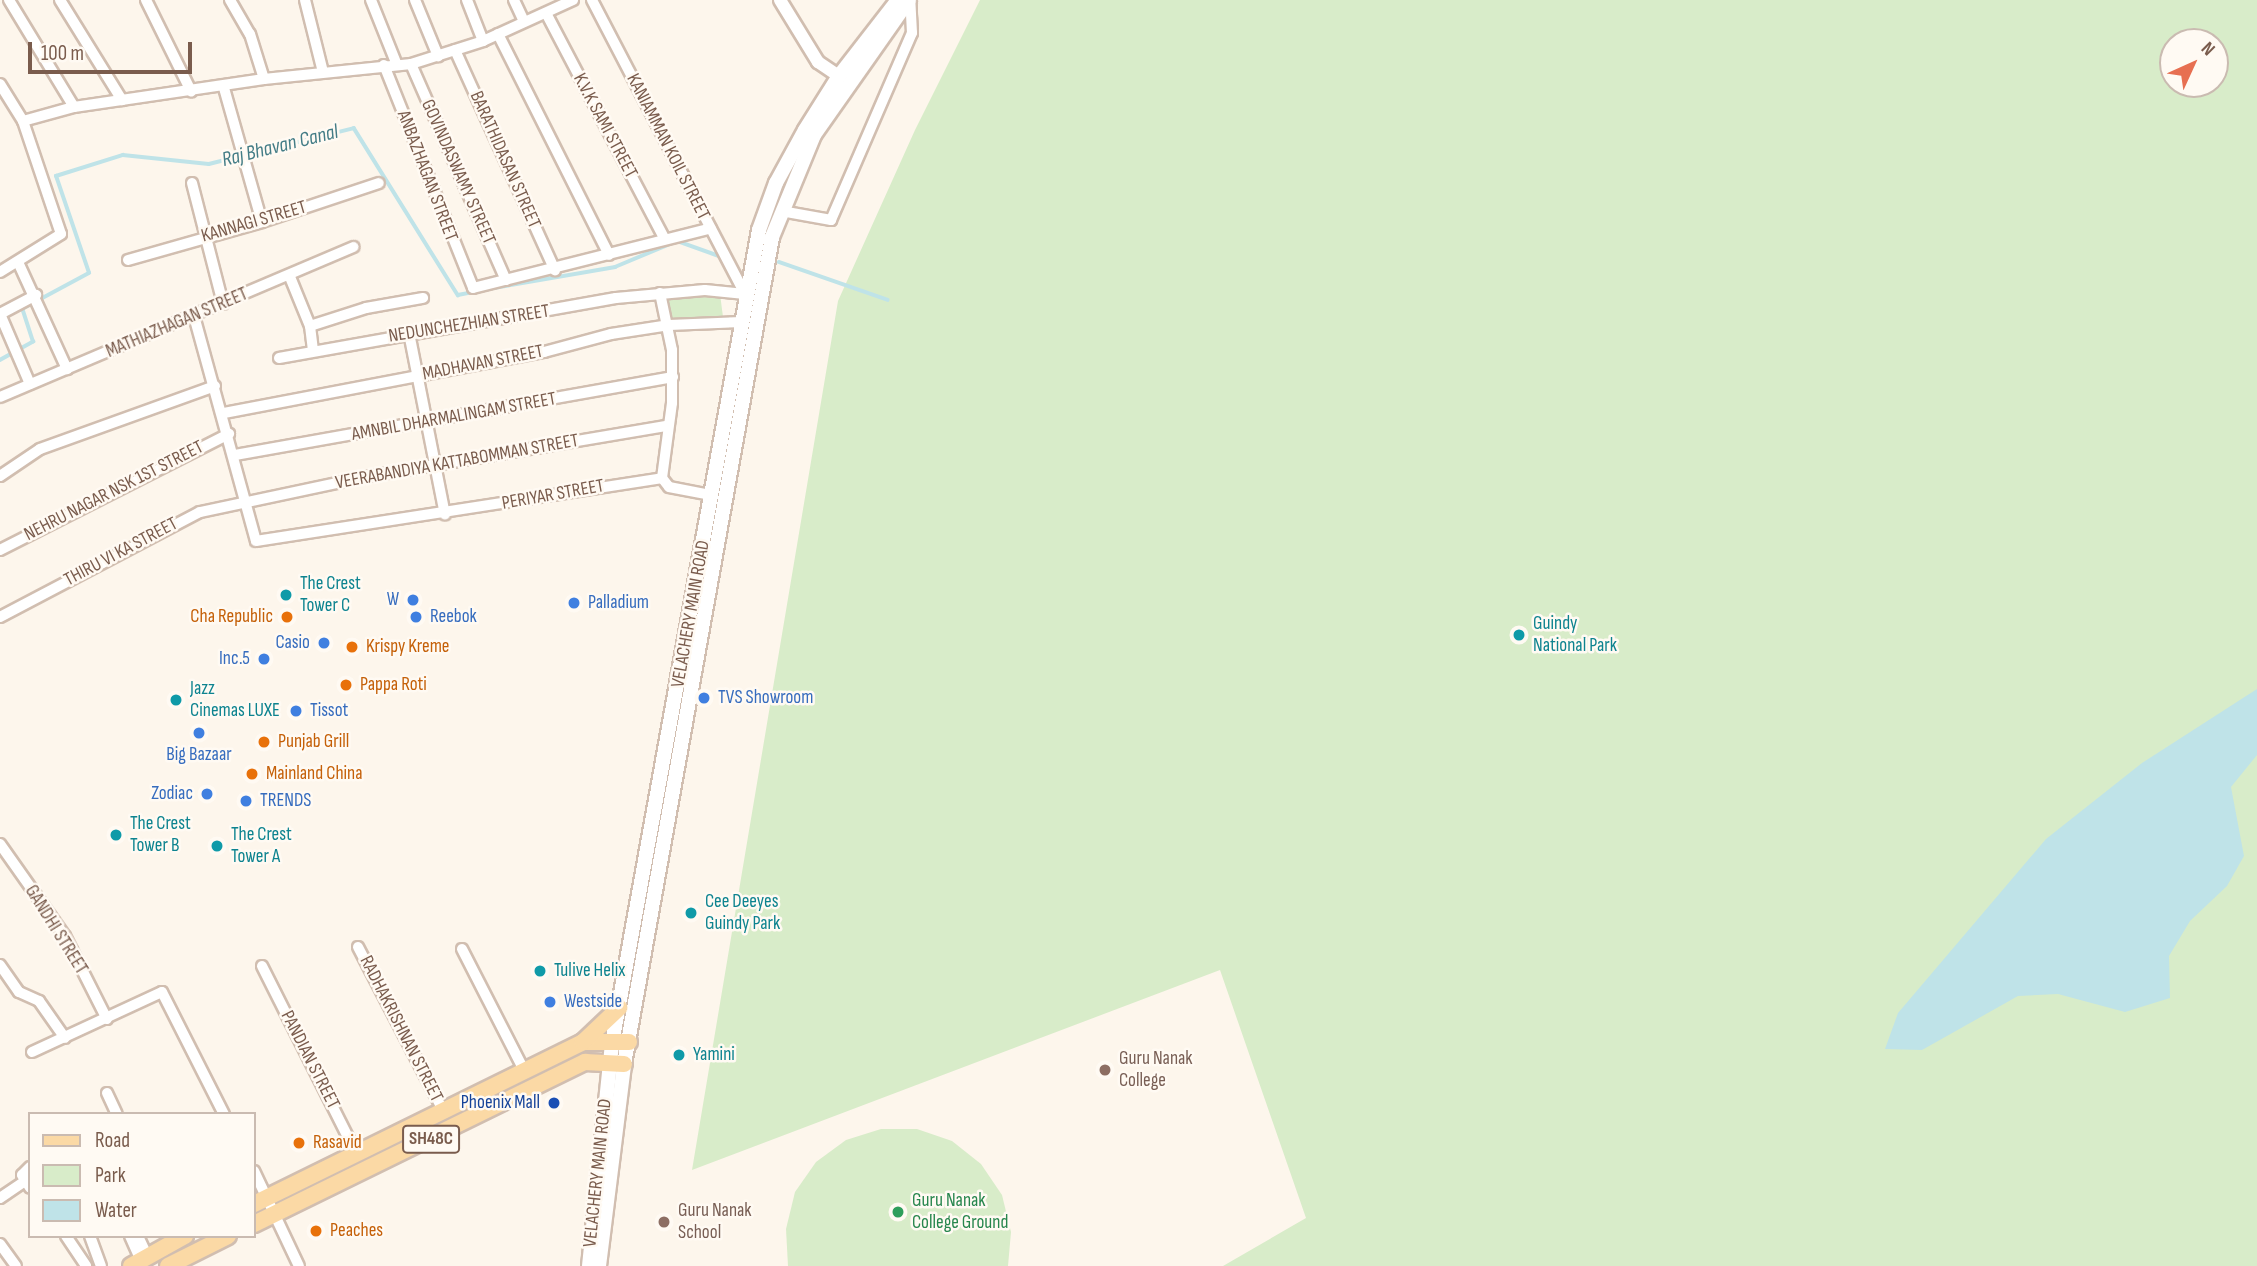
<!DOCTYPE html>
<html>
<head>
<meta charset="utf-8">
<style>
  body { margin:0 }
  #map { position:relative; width:2257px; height:1266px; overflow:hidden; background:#fdf6ec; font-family:"Sofia Sans Condensed",sans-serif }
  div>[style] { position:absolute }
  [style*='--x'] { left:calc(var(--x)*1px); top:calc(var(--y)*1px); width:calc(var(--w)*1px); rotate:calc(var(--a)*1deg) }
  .green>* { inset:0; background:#d8ecc9 }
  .water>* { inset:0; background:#bfe3e8 }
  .stream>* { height:3.5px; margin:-1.75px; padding:0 1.75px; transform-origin:1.75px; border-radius:1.75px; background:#bfe3e8 }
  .roads { filter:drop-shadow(2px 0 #d1beb0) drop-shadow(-2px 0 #d1beb0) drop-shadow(0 2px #d1beb0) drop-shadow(0 -2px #d1beb0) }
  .minor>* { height:10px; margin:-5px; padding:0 5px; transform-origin:5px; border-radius:5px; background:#fff }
  .tertiary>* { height:12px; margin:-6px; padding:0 6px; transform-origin:6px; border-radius:6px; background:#fff }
  .secondary>* { height:14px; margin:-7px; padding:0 7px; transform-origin:7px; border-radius:7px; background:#fff }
  .primary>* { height:16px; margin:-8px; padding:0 8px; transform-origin:8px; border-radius:8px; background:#fbd9a5 }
  .dots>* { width:19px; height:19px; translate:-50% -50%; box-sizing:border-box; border:4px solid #fffaf3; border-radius:50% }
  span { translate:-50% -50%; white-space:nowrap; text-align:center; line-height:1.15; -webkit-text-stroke:5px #fffaf3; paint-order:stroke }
  .shield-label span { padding:2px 5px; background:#fffaf3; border:2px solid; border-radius:5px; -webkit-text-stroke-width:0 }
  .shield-label { font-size:18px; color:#7a5c4d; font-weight:700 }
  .street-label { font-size:19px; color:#7a5c4d }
  .culture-label { font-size:19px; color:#0d838f }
  .left { translate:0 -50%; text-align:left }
  .shop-label { font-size:19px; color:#366cbe }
  .right { translate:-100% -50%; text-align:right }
  .food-label { font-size:19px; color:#c56008 }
  .education-label { font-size:19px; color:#785e54 }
  .transit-label { font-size:19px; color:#164399 }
  .leisure-label { font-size:19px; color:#27864d }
  .water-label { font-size:21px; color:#437c86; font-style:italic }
  .legend { position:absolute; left:28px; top:1112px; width:228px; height:126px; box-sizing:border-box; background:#fffaf3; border:2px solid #cabbb1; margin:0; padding:9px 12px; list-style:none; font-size:21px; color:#7a5c4d }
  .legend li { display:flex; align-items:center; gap:14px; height:35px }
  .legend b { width:35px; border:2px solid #cabbb1 }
  .north { position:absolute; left:2159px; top:28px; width:70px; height:70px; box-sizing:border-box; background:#fffaf3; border:2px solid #cabbb1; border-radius:50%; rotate:45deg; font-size:19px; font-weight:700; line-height:28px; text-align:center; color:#7a5c4d }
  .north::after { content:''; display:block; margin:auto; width:24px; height:32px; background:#e76f51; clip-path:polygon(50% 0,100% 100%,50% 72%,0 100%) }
  .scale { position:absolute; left:28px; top:42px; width:164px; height:32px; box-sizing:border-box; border:4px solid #7a5c4d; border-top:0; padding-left:9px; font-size:21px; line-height:24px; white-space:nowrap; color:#7a5c4d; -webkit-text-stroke:5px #fffaf3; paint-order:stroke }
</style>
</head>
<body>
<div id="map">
  <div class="green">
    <i style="clip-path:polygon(evenodd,980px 0,2257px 0,2257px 1266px,1223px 1266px,1306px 1218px,1220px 970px,692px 1170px,838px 301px,915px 130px,980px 0,2173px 42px,2215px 42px,2215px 84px,2173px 84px,2173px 42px)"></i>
    <i style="clip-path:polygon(720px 294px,723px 317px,671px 321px,664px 295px)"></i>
    <i style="clip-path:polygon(881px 1129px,917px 1129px,952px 1141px,981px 1164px,1002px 1195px,1011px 1232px,1008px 1266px,788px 1266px,786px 1229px,795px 1192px,816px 1162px,846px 1140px)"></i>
  </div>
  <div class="water">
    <i style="clip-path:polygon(2257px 689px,2257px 755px,2231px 787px,2244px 856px,2227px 886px,2190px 921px,2169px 956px,2170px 998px,2125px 1012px,2058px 994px,2018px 996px,1922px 1050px,1885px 1049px,1898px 1013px,2046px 839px,2142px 763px)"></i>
  </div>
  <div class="stream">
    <i style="--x:677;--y:241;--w:48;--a:19.6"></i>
    <i style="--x:779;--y:262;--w:115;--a:19.2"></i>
    <i style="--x:488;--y:289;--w:129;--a:-9.8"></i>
    <i style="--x:615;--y:267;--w:60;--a:-22.7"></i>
    <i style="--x:0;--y:360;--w:38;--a:-29"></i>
    <i style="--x:33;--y:342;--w:35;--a:-108"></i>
    <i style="--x:22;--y:309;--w:76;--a:-28.2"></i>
    <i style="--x:89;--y:273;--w:102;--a:-108.8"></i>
    <i style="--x:56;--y:176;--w:70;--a:-17.4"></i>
    <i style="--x:123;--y:155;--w:86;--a:6"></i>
    <i style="--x:209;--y:164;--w:149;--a:-13.9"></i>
    <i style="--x:354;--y:128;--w:197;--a:58.1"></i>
    <i style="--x:458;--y:295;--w:16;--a:-11"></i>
  </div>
  <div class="roads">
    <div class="minor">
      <i style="--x:9;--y:0;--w:125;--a:58.7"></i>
      <i style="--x:60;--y:0;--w:118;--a:58.2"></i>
      <i style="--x:146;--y:0;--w:102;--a:63.7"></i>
      <i style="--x:230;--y:0;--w:39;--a:60"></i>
      <i style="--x:250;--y:34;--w:47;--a:72.7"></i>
      <i style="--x:305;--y:0;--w:74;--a:76"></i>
      <i style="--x:371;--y:0;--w:70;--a:68.2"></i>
      <i style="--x:415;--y:0;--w:61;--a:67.7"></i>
      <i style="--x:467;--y:0;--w:44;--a:68.7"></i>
      <i style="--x:514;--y:0;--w:23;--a:65"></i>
      <i style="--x:592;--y:0;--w:331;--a:62.5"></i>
      <i style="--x:546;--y:13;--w:254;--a:62.3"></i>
      <i style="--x:498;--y:34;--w:247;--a:63.3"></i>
      <i style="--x:455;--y:50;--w:242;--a:65.6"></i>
      <i style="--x:411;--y:64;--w:236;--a:66.3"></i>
      <i style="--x:384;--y:65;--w:240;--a:68.2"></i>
      <i style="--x:473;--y:288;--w:245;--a:-14.1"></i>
      <i style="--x:0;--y:84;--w:44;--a:58.1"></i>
      <i style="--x:23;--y:121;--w:119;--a:71.4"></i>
      <i style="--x:61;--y:234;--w:72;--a:148.1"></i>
      <i style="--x:224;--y:88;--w:139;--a:74.2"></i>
      <i style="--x:23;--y:121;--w:53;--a:-15.4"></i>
      <i style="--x:74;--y:107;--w:192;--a:-8.4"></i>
      <i style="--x:264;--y:79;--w:148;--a:-5.8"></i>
      <i style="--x:411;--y:64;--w:76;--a:-17.7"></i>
      <i style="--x:483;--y:41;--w:99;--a:-24.5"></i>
      <i style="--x:192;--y:183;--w:125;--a:75.6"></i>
      <i style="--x:781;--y:211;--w:51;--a:10.2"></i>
      <i style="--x:831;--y:220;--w:204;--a:-66.6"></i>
      <i style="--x:912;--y:33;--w:33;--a:-93"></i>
      <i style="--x:128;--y:260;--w:139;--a:-15.8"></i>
      <i style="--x:262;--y:222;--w:123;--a:-18.4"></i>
      <i style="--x:18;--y:262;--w:118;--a:65.4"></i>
      <i style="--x:290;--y:277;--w:53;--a:67.8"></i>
      <i style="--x:310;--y:326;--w:25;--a:83"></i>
      <i style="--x:660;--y:293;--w:58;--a:78.1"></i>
      <i style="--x:672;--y:350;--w:53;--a:90"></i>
      <i style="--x:672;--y:403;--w:76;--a:97.6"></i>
      <i style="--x:662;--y:478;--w:11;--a:52"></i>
      <i style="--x:669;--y:487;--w:43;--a:10.8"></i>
      <i style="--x:0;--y:314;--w:76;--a:66.8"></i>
      <i style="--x:0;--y:314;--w:41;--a:-27.8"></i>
      <i style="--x:194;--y:316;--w:233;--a:74.6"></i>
      <i style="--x:256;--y:541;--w:411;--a:-8.8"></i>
      <i style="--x:310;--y:326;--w:59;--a:-17.8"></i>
      <i style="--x:366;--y:308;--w:58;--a:-10"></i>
      <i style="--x:409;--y:333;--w:185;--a:78.8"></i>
      <i style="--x:279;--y:358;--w:342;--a:-10.1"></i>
      <i style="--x:616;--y:298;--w:89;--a:-5.1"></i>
      <i style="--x:705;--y:290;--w:40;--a:5.7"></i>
      <i style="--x:0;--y:397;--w:384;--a:-23"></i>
      <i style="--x:224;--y:413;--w:326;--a:-10.8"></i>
      <i style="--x:544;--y:352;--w:69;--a:-15"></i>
      <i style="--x:611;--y:334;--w:59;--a:-8.8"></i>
      <i style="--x:669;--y:325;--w:73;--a:-2.4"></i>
      <i style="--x:235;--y:455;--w:445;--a:-10.1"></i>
      <i style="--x:0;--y:476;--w:48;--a:-34"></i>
      <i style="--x:40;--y:449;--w:186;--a:-19.8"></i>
      <i style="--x:0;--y:550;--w:257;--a:-26.9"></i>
      <i style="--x:0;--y:617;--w:226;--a:-27.7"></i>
      <i style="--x:200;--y:512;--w:168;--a:-12"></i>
      <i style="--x:364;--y:477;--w:307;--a:-9.6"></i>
      <i style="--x:0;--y:844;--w:113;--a:54.8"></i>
      <i style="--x:65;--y:936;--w:93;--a:63.2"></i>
      <i style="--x:358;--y:947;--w:186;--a:62.5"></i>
      <i style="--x:462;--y:949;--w:138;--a:62.9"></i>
      <i style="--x:0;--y:965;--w:33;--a:55"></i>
      <i style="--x:19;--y:992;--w:22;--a:24"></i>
      <i style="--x:39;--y:1001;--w:45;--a:54.9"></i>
      <i style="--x:262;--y:966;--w:212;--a:63.3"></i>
      <i style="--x:32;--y:1052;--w:143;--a:-24.8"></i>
      <i style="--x:162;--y:992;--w:137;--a:63.1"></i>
      <i style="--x:107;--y:1093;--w:23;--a:65"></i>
      <i style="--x:30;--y:1167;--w:11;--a:135"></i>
      <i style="--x:22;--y:1175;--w:15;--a:58"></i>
      <i style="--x:254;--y:1171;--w:105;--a:64.7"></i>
      <i style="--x:0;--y:1198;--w:30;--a:-34"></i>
      <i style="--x:66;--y:1236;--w:36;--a:56"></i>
      <i style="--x:90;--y:1236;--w:32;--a:70"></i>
      <i style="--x:130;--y:1236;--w:27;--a:66"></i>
      <i style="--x:138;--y:1236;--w:23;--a:65"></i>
      <i style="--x:0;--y:1244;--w:27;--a:54"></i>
    </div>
    <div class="tertiary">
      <i style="--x:780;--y:0;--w:73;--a:58.5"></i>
      <i style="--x:818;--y:62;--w:25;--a:34"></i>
    </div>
    <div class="secondary">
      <i style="--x:589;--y:1266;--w:224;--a:-84.1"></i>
      <i style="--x:612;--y:1043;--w:826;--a:-79.75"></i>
      <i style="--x:759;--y:230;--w:50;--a:-70.1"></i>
      <i style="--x:776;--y:183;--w:60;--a:-61.3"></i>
      <i style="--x:805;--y:130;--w:64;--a:-57.8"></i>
      <i style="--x:839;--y:76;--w:96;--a:-52.2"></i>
      <i style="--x:599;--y:1266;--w:204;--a:-82.9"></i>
      <i style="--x:624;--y:1064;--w:840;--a:-79.85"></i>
      <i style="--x:772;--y:237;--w:110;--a:-67.6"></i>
      <i style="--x:814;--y:135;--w:165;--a:-54.9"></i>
    </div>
    <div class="primary">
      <i style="--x:583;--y:1042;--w:46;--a:0"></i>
      <i style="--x:254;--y:1204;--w:367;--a:-26.2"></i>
      <i style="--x:583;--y:1042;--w:50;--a:-43.4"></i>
      <i style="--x:254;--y:1224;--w:369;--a:-26.1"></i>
      <i style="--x:585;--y:1062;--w:39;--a:3"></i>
      <i style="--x:131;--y:1266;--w:62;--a:-29.1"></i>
      <i style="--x:168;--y:1266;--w:67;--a:-26.6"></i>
    </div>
  </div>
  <div class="dots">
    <i style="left:286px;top:595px;background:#0f9aa8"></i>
    <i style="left:413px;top:600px;background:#3f7fe0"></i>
    <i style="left:574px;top:603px;background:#3f7fe0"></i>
    <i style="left:287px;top:617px;background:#e8710a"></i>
    <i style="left:416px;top:617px;background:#3f7fe0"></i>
    <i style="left:1519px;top:635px;background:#0f9aa8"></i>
    <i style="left:324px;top:643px;background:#3f7fe0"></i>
    <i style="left:352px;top:647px;background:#e8710a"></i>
    <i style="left:264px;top:659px;background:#3f7fe0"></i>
    <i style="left:346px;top:685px;background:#e8710a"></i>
    <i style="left:704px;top:698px;background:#3f7fe0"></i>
    <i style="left:176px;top:700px;background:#0f9aa8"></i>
    <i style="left:296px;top:711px;background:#3f7fe0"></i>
    <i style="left:199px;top:733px;background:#3f7fe0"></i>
    <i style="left:264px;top:742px;background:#e8710a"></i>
    <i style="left:252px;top:774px;background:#e8710a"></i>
    <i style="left:207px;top:794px;background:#3f7fe0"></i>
    <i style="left:246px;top:801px;background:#3f7fe0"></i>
    <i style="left:116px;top:835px;background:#0f9aa8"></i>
    <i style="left:217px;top:846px;background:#0f9aa8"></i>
    <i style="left:691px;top:913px;background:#0f9aa8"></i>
    <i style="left:540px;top:971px;background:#0f9aa8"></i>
    <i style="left:550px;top:1002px;background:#3f7fe0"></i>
    <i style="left:679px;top:1055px;background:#0f9aa8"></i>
    <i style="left:1105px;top:1070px;background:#8d6e63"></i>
    <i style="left:554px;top:1103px;background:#1a4fb4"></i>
    <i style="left:299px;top:1143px;background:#e8710a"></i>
    <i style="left:898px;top:1212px;background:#2e9e5b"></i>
    <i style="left:664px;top:1222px;background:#8d6e63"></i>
    <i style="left:316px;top:1231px;background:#e8710a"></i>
  </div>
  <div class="shield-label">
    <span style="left:431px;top:1139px">SH48C</span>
  </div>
  <div class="street-label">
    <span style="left:605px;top:126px;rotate:62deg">K.V.K SAMI STREET</span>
    <span style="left:668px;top:147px;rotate:63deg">KANIAMMAN KOIL STREET</span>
    <span style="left:505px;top:160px;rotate:66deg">BARATHIDASAN STREET</span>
    <span style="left:458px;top:172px;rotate:66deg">GOVINDASWAMY STREET</span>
    <span style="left:427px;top:176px;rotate:69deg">ANBAZHAGAN STREET</span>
    <span style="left:254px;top:222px;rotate:-16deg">KANNAGI STREET</span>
    <span style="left:177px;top:323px;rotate:-23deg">MATHIAZHAGAN STREET</span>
    <span style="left:469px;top:324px;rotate:-9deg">NEDUNCHEZHIAN STREET</span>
    <span style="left:483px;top:363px;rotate:-11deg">MADHAVAN STREET</span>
    <span style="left:454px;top:417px;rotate:-10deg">AMNBIL DHARMALINGAM STREET</span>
    <span style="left:457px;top:462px;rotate:-10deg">VEERABANDIYA KATTABOMMAN STREET</span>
    <span style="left:114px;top:491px;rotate:-27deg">NEHRU NAGAR NSK 1ST STREET</span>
    <span style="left:553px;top:495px;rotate:-10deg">PERIYAR STREET</span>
    <span style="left:121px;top:552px;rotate:-28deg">THIRU VI KA STREET</span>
    <span style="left:691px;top:614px;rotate:-80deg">VELACHERY MAIN ROAD</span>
    <span style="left:56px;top:930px;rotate:58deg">GANDHI STREET</span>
    <span style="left:401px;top:1029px;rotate:63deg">RADHAKRISHNAN STREET</span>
    <span style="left:310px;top:1060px;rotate:63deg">PANDIAN STREET</span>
    <span style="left:598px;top:1173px;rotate:-84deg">VELACHERY MAIN ROAD</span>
  </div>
  <div class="culture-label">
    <span class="left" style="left:300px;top:595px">The Crest<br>Tower C</span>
    <span class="left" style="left:1533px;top:635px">Guindy<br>National Park</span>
    <span class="left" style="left:190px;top:700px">Jazz<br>Cinemas LUXE</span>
    <span class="left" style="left:130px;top:835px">The Crest<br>Tower B</span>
    <span class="left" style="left:231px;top:846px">The Crest<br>Tower A</span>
    <span class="left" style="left:705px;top:913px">Cee Deeyes<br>Guindy Park</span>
    <span class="left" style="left:554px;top:971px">Tulive Helix</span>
    <span class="left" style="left:693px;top:1055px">Yamini</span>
  </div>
  <div class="shop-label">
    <span class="right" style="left:399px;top:600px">W</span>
    <span class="left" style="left:588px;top:603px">Palladium</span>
    <span class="left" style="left:430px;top:617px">Reebok</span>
    <span class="right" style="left:310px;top:643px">Casio</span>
    <span class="right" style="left:250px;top:659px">Inc.5</span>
    <span class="left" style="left:718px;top:698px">TVS Showroom</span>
    <span class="left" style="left:310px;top:711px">Tissot</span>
    <span style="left:199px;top:755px">Big Bazaar</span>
    <span class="right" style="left:193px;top:794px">Zodiac</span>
    <span class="left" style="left:260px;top:801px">TRENDS</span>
    <span class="left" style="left:564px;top:1002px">Westside</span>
  </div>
  <div class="food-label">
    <span class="right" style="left:273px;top:617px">Cha Republic</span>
    <span class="left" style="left:366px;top:647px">Krispy Kreme</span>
    <span class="left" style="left:360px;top:685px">Pappa Roti</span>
    <span class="left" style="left:278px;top:742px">Punjab Grill</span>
    <span class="left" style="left:266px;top:774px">Mainland China</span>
    <span class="left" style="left:313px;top:1143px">Rasavid</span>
    <span class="left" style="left:330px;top:1231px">Peaches</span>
  </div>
  <div class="education-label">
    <span class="left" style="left:1119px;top:1070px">Guru Nanak<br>College</span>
    <span class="left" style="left:678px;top:1222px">Guru Nanak<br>School</span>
  </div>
  <div class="transit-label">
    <span class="right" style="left:540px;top:1103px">Phoenix Mall</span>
  </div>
  <div class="leisure-label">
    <span class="left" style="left:912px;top:1212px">Guru Nanak<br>College Ground</span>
  </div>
  <div class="water-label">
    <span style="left:280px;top:146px;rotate:-14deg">Raj Bhavan Canal</span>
  </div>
  <ul class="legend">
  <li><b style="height:9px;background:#fbd9a5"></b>Road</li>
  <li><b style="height:19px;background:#d8ecc9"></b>Park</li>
  <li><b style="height:19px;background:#bfe3e8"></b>Water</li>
  </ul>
  <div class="north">N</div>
  <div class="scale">100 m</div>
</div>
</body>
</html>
